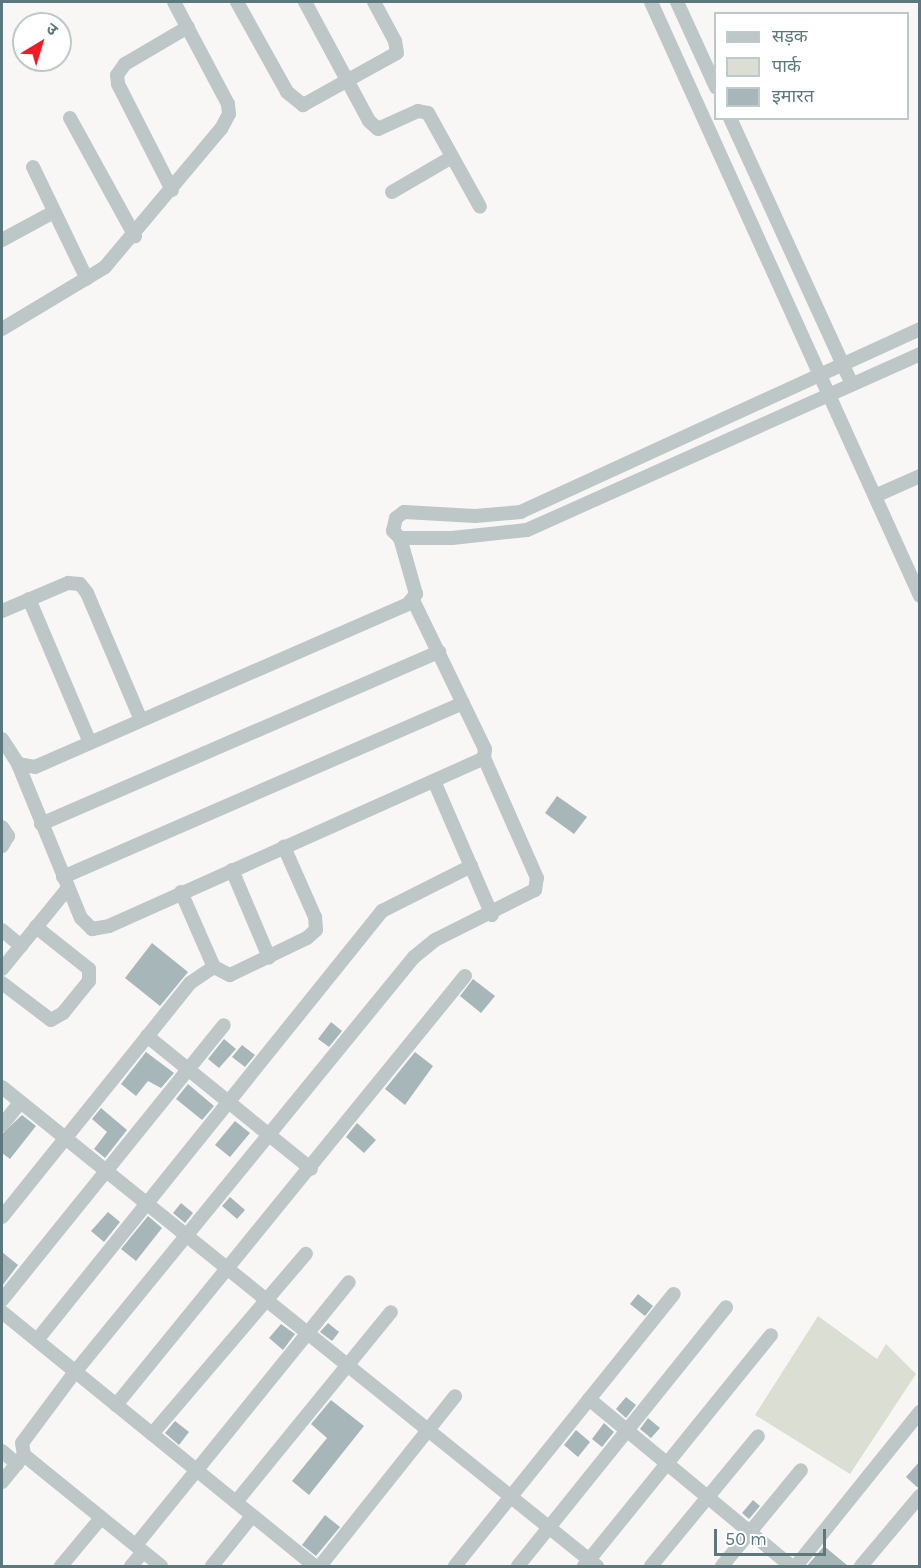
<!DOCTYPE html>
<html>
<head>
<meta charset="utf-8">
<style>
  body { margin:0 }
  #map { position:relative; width:921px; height:1568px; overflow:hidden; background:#f8f7f5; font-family:Karla,"Noto Sans Devanagari",sans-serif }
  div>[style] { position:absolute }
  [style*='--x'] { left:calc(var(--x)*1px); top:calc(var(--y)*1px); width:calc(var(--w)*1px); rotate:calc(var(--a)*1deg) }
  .green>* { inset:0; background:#daded3 }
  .building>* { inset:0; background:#a7b6b8 }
  .street>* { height:14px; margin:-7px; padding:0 7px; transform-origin:7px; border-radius:7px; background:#bec7c8 }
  span { translate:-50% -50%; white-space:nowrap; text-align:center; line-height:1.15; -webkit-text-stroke:6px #fff; paint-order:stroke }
  .frame { position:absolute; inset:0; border:3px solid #5c787d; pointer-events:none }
  .legend { position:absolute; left:714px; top:12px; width:195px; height:108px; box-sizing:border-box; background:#fff; border:2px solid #bec9cb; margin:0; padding:8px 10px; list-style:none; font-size:18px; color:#5c787d }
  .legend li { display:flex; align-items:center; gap:12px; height:30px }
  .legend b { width:30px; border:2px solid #bec9cb }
  .north { position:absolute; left:12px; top:12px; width:60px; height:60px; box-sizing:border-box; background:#fff; border:2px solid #bec9cb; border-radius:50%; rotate:38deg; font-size:16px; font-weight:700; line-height:24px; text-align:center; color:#5c787d }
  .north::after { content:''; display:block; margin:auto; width:21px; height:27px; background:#f51825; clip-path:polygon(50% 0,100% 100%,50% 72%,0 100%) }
  .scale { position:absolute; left:714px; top:1529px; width:112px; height:27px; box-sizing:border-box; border:3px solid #5c787d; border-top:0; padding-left:8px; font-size:18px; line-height:21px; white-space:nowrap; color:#5c787d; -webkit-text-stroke:4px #fff; paint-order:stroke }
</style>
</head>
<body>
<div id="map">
  <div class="green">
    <i style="clip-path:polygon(818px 1316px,877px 1359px,886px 1344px,916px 1374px,850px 1474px,755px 1415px)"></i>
  </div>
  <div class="building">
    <i style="clip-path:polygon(557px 796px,587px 817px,574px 834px,545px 813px)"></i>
    <i style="clip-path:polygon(152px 943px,188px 972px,160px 1006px,125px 978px)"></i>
    <i style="clip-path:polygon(473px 979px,495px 996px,481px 1013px,460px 996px)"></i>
    <i style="clip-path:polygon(331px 1022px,342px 1031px,329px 1047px,318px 1039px)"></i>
    <i style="clip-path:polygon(224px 1039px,236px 1049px,219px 1068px,208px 1059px)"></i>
    <i style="clip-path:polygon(242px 1045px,255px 1055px,245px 1067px,232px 1057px)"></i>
    <i style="clip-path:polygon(146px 1052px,174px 1073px,161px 1088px,148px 1081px,136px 1096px,121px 1084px)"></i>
    <i style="clip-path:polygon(415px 1052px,433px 1066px,405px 1105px,385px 1089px)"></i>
    <i style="clip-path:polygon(188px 1084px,214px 1106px,202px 1120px,176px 1099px)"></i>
    <i style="clip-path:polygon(101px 1108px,127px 1130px,105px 1158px,94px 1149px,107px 1132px,92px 1119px)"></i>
    <i style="clip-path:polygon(22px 1115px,36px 1126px,10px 1159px,2px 1153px,2px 1134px)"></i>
    <i style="clip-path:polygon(235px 1121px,250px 1133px,230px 1157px,215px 1145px)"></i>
    <i style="clip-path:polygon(357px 1123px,376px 1140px,364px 1153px,346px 1137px)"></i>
    <i style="clip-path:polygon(230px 1197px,245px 1210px,237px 1219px,222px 1206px)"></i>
    <i style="clip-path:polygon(181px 1203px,193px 1213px,185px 1223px,173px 1213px)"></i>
    <i style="clip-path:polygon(108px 1212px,120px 1222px,104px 1242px,91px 1231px)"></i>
    <i style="clip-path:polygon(148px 1216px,162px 1228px,136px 1261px,121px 1249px)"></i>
    <i style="clip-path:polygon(2px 1252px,18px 1265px,2px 1286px)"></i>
    <i style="clip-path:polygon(638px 1294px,653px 1306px,645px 1316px,630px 1304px)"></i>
    <i style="clip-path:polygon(328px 1323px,339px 1332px,332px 1341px,320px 1332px)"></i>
    <i style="clip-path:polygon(281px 1324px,295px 1334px,283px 1350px,269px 1338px)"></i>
    <i style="clip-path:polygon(626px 1397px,636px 1405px,626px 1418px,616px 1409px)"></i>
    <i style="clip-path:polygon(331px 1400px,364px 1426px,309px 1495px,292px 1481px,327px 1438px,311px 1424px)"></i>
    <i style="clip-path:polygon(648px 1418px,660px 1428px,651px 1438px,640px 1429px)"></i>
    <i style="clip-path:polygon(175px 1421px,189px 1432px,179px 1445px,165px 1433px)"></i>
    <i style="clip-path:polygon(604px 1423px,614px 1432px,602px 1447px,592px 1439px)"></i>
    <i style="clip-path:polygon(576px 1430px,590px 1442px,578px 1457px,564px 1445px)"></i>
    <i style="clip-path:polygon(920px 1461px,920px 1487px,917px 1487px,906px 1477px)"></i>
    <i style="clip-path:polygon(753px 1500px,760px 1506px,749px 1519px,742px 1513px)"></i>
    <i style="clip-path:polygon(325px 1515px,340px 1527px,316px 1556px,302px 1545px)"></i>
    <i style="clip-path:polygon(824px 1546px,848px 1566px,807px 1566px)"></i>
  </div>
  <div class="street">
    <i style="--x:237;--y:2;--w:103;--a:60.9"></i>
    <i style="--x:287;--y:92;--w:21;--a:39"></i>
    <i style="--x:303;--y:105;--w:107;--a:-29"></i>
    <i style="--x:397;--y:53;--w:12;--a:-99"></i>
    <i style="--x:395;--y:41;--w:44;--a:-118.3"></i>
    <i style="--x:305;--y:2;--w:135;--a:61.7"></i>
    <i style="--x:369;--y:121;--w:12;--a:42"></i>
    <i style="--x:378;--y:129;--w:44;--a:-24.2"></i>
    <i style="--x:418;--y:111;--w:10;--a:11"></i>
    <i style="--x:428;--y:113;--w:107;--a:61"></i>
    <i style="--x:651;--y:2;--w:652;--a:65.64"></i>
    <i style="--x:677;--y:2;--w:94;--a:65.4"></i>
    <i style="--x:70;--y:118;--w:135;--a:61.2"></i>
    <i style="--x:730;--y:118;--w:293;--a:65.4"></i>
    <i style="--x:33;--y:167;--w:124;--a:64.3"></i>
    <i style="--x:172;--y:190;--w:119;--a:-117"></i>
    <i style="--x:118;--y:84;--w:9;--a:-96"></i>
    <i style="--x:117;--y:75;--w:14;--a:-54"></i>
    <i style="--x:125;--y:64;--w:73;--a:-30.4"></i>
    <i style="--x:392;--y:192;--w:69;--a:-30.3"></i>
    <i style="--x:2;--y:240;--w:57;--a:-28.4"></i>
    <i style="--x:2;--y:329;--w:120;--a:-31"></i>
    <i style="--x:105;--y:267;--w:180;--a:-50"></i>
    <i style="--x:221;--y:129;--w:17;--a:-62"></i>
    <i style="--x:229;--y:114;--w:10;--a:-96"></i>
    <i style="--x:228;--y:104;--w:115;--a:-117.9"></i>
    <i style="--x:920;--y:329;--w:439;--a:155.4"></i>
    <i style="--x:521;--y:512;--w:46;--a:175"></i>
    <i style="--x:475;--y:516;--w:71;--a:-176.8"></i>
    <i style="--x:404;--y:512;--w:10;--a:143"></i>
    <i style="--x:396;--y:518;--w:13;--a:103"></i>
    <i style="--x:393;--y:531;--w:10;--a:45"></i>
    <i style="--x:400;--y:538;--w:52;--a:0"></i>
    <i style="--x:452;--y:538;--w:75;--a:-6.1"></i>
    <i style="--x:527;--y:530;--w:431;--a:-24.1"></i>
    <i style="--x:875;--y:496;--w:49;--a:-24"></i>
    <i style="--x:29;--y:599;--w:156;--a:67"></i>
    <i style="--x:2;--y:611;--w:72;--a:-23"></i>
    <i style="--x:68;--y:583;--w:12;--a:5"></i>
    <i style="--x:80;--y:584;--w:11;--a:52"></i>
    <i style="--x:87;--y:593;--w:138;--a:67"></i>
    <i style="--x:2;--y:739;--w:30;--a:57"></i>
    <i style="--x:18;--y:764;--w:17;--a:10"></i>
    <i style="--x:35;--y:767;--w:407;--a:-23.6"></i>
    <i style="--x:408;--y:604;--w:13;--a:-51"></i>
    <i style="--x:416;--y:594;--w:58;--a:-105.9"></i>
    <i style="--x:18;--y:764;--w:166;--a:67.8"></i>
    <i style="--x:81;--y:918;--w:16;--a:45"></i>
    <i style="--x:92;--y:929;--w:17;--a:-10"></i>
    <i style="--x:109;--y:926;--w:411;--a:-24.1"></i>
    <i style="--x:484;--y:758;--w:9;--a:-84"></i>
    <i style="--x:485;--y:749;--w:165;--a:-115.8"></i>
    <i style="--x:434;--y:781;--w:146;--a:66.6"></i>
    <i style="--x:41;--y:824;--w:434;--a:-23.4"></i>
    <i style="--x:2;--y:827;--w:11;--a:56"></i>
    <i style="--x:8;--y:836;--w:12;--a:121"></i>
    <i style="--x:232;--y:870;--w:95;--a:67"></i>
    <i style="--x:63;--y:877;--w:436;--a:-23.5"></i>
    <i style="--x:181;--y:892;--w:82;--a:66.3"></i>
    <i style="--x:214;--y:967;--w:18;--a:27"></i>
    <i style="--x:230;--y:975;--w:85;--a:-25.7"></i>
    <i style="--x:307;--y:938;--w:12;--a:-42"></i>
    <i style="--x:316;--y:930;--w:13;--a:-94"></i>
    <i style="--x:315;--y:917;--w:77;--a:-113.9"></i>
    <i style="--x:2;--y:930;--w:25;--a:40"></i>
    <i style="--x:2;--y:969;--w:104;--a:-50.8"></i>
    <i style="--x:2;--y:983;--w:61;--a:37.1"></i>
    <i style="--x:51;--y:1020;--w:14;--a:-30"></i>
    <i style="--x:63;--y:1013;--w:41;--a:-50.9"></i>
    <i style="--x:89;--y:981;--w:12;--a:-90"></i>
    <i style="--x:89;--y:969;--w:68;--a:-141.6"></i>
    <i style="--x:147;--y:1036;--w:211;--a:39"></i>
    <i style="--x:2;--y:1087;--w:764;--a:38.84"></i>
    <i style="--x:2;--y:1125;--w:28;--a:-51"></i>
    <i style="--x:2;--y:1217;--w:300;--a:-51.2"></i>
    <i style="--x:190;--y:983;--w:29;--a:-34"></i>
    <i style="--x:2;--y:1300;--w:353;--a:-51.1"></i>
    <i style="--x:2;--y:1312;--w:402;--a:39.1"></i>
    <i style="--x:37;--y:1340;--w:551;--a:-51.19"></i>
    <i style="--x:382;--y:911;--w:100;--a:-26.8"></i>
    <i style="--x:589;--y:1399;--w:262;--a:39.6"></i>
    <i style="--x:116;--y:1405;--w:553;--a:-50.87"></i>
    <i style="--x:152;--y:1434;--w:237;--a:-49.5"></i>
    <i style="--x:2;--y:1451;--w:20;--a:41"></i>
    <i style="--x:2;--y:1482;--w:35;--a:-51"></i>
    <i style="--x:236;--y:1502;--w:245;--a:-50.8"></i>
    <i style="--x:136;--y:1545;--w:338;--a:-51"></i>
    <i style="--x:61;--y:1566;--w:62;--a:-50.2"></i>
    <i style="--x:131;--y:1566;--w:18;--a:-49"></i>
    <i style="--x:161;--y:1566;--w:176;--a:-141"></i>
    <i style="--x:24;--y:1455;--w:12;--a:-99"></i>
    <i style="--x:22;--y:1443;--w:89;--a:-53.3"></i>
    <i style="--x:75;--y:1372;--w:536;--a:-50.76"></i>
    <i style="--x:414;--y:957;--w:27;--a:-39"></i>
    <i style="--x:435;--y:940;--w:112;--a:-26.6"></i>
    <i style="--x:535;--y:890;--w:12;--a:-81"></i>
    <i style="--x:537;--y:878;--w:131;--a:-113.8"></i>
    <i style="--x:212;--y:1566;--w:64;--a:-51.3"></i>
    <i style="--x:320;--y:1566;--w:217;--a:-51.5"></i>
    <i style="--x:455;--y:1566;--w:349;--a:-51.2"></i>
    <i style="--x:518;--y:1566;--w:332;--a:-51.2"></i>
    <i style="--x:584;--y:1566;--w:297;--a:-51"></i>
    <i style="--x:651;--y:1566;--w:168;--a:-50.5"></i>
    <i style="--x:722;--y:1566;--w:124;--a:-50.5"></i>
    <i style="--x:796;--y:1566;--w:198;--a:-51.2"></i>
    <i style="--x:861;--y:1566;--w:92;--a:-49.9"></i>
  </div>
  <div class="frame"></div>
  <ul class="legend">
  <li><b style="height:8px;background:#bec7c8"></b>सड़क</li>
  <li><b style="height:16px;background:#daded3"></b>पार्क</li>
  <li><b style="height:16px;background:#a7b6b8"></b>इमारत</li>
  </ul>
  <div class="north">उ</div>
  <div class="scale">50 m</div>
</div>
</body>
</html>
